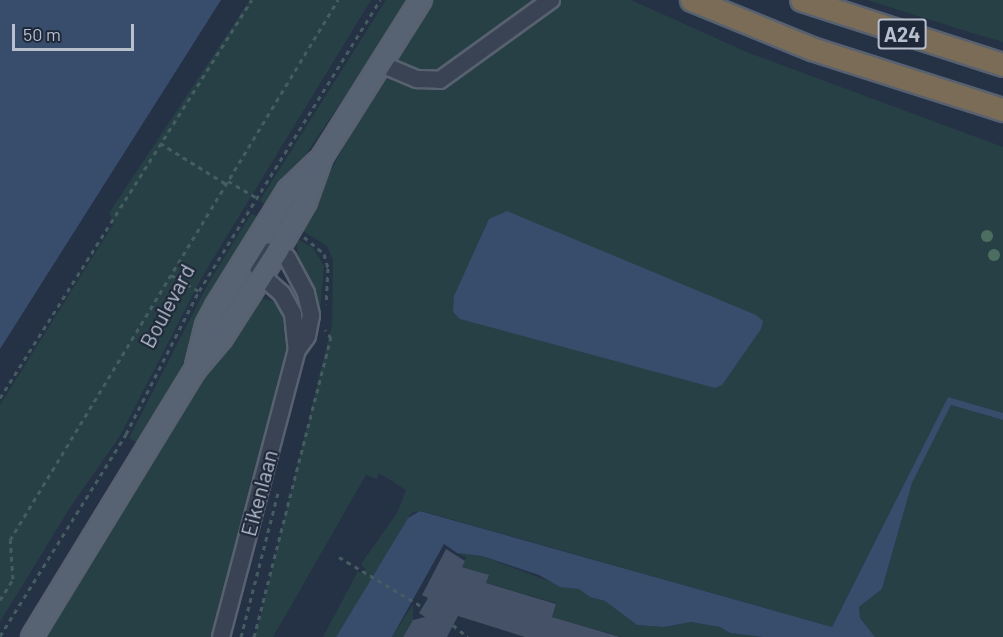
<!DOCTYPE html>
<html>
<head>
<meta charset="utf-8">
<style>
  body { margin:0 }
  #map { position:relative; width:1003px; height:637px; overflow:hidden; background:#253144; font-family:Barlow,sans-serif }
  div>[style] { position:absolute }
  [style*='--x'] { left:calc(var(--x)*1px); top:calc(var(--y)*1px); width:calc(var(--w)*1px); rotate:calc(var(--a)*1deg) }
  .green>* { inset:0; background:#274045 }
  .water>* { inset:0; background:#384c6c }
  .building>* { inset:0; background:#445166 }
  .path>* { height:3px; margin-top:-1.5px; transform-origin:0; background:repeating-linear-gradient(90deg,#455d61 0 4.5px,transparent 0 9px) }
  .roads { filter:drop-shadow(2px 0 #586170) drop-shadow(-2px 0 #586170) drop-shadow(0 2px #586170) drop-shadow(0 -2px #586170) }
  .minor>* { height:16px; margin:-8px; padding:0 8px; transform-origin:8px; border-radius:8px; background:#394353 }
  .major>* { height:20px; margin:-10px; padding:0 10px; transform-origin:10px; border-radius:10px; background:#576273 }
  .highway>* { height:22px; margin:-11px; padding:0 11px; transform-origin:11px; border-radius:11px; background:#7a6c56 }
  .trees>* { width:12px; height:12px; margin:-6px; border-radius:50%; background:#4c6e61 }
  span { translate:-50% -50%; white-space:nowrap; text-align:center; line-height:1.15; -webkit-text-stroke:4.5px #1e2839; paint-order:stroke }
  .shield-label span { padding:2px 4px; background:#1e2839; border:2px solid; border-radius:4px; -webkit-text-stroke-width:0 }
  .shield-label { font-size:20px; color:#b7bfcd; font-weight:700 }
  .street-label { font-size:21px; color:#b7bfcd }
  .scale { position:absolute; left:12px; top:24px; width:122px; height:27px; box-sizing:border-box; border:3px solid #b7bfcd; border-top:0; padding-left:8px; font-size:18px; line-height:21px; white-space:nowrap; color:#b7bfcd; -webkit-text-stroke:4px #1e2839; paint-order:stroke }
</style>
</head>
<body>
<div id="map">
  <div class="green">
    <i style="clip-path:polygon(250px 0,371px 0,202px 277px,120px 436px,71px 506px,0 622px,0 405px,114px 223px,109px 213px)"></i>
    <i style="clip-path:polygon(386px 0,410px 0,269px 209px,260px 200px)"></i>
    <i style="clip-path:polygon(433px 0,631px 0,749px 53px,1003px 147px,1003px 413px,948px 397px,832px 627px,422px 511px,413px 512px,408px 518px,336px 637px,323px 637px,358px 571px,362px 574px,366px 569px,361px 565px,363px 561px,397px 513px,406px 490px,379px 473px,377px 479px,366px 475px,273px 637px,255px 637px,332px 325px,333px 260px,327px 246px,298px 228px,376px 90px)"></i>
    <i style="clip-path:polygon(867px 0,1003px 0,1003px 42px,972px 33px)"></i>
    <i style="clip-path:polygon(251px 214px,263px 218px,141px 445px,129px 438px,208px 284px)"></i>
    <i style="clip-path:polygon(296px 238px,313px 248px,324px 266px,320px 312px,298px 256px)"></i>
    <i style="clip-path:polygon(259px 298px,274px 301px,281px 310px,288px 345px,213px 637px,41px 637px,248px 305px)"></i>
    <i style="clip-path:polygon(951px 405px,1003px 420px,1003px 637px,875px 637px,860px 618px,859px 607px,882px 589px,912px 483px)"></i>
    <i style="clip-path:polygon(457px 553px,482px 556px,567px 588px,579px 588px,590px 597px,605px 601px,637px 625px,664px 627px,691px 622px,720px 627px,730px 633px,763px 637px,622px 637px,552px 617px,556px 603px,486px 583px,488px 575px,462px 567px,466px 557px)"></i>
    <i style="clip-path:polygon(413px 604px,413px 620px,403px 637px,392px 637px)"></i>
  </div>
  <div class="water">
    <i style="clip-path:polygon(0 0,221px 0,0 349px)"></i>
    <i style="clip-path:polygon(507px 211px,756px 315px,763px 321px,761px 329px,722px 385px,715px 388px,460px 319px,453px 312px,454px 296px,489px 219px)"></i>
    <i style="clip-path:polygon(948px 397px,1003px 413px,1003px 420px,951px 405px,912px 483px,882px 589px,859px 607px,860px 618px,875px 637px,763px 637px,730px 633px,720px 627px,691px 622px,664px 627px,637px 625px,605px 601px,590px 597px,579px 589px,560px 587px,539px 575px,482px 556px,457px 553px,444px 544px,392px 637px,336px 637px,408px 518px,420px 511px,832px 627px)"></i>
  </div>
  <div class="building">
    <i style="clip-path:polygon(446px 549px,465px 561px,462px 567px,489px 575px,486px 583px,556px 604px,552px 617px,620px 637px,525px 637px,458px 616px,447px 637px,403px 637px,413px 620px,425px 617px,419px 613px,428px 598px,422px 595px)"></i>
  </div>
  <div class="path">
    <i style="--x:160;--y:143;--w:78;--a:31.8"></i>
    <i style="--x:228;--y:181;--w:34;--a:30"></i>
    <i style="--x:304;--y:237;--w:26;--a:40"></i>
    <i style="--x:324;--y:254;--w:15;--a:74"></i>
    <i style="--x:328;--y:268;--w:36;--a:93"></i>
    <i style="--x:171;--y:275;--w:32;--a:30"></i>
    <i style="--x:0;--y:398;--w:471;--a:-57.7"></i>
    <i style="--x:339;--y:557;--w:98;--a:30.8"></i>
    <i style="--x:0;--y:600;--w:25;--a:-58"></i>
    <i style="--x:13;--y:579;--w:39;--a:-94"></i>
    <i style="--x:10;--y:540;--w:632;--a:-58.73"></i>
    <i style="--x:453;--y:625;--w:19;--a:39"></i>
    <i style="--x:0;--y:636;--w:238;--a:-58"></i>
    <i style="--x:126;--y:434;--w:161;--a:-63"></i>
    <i style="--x:199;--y:291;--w:343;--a:-58.1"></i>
    <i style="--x:241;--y:637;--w:149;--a:-75.6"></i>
    <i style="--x:254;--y:637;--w:309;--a:-75.6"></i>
    <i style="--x:331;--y:338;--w:10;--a:-127"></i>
  </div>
  <div class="roads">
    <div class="minor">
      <i style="--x:381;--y:64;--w:39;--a:23"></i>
      <i style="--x:417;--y:79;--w:23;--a:2"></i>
      <i style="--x:440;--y:80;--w:137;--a:-35.8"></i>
      <i style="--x:221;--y:637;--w:297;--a:-75.2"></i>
      <i style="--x:297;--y:350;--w:17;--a:-54"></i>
      <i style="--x:307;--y:336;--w:21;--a:-79"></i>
      <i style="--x:311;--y:315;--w:23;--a:-103"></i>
      <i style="--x:306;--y:293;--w:40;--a:-118"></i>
      <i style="--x:287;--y:258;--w:12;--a:-149"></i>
      <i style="--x:277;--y:252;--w:27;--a:-178"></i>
      <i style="--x:250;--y:251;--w:28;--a:64"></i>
      <i style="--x:262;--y:276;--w:27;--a:42"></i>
      <i style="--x:282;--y:294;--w:23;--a:61"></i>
      <i style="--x:293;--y:314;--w:36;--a:84"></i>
    </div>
    <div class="major">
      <i style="--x:196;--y:365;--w:41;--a:-76"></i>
      <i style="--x:206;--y:325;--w:21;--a:-62"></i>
      <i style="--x:216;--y:306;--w:137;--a:-58.2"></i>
      <i style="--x:288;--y:190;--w:42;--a:-44"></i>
      <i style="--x:32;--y:637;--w:313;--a:-58.6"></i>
      <i style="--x:195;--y:370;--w:42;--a:-49.8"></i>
      <i style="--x:222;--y:338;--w:102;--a:-57.4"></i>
      <i style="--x:277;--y:252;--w:58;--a:-59.9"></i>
      <i style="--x:306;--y:202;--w:48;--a:-70.4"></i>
      <i style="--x:322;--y:157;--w:186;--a:-57.8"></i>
    </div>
    <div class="highway">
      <i style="--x:692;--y:0;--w:130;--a:22.2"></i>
      <i style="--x:812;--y:49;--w:201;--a:17.7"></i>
      <i style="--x:802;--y:0;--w:211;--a:17.9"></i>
    </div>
  </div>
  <div class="trees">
    <i style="left:987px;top:236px"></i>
    <i style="left:994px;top:255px"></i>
  </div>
  <div class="shield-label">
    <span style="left:902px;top:34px">A24</span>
  </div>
  <div class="street-label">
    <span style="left:167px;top:306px;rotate:-62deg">Boulevard</span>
    <span style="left:259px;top:493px;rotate:-75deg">Eikenlaan</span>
  </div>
  <div class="scale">50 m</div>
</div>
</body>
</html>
